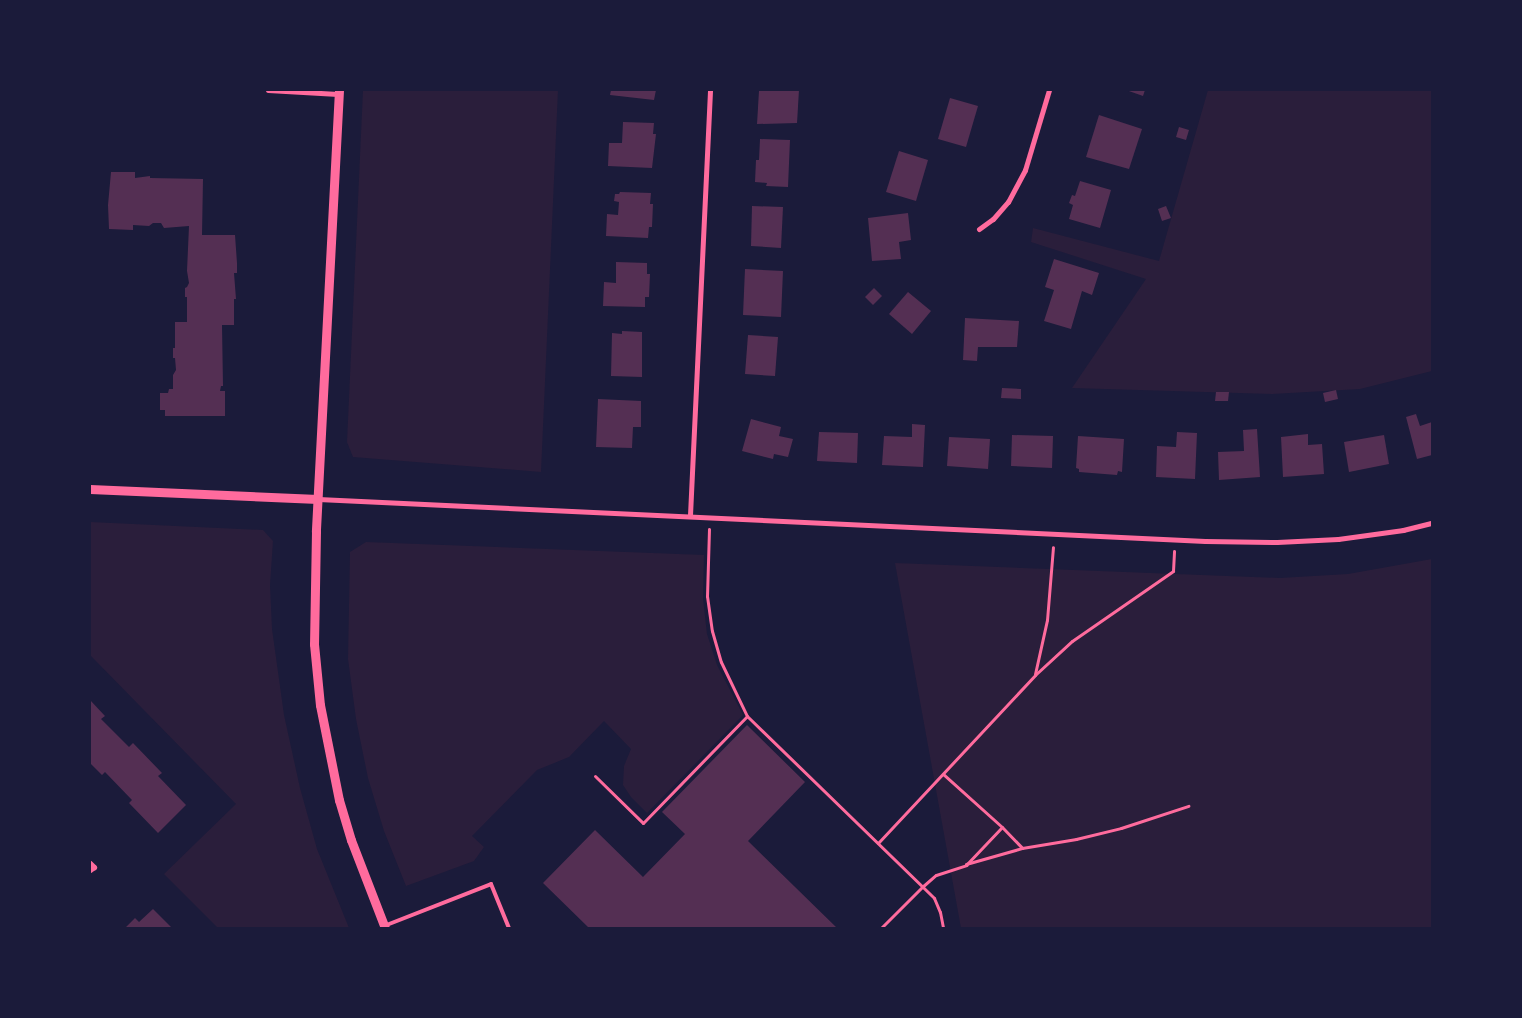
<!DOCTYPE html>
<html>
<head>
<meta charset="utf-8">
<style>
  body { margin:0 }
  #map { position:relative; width:1522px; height:1018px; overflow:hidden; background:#1b1b3a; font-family:Raleway,sans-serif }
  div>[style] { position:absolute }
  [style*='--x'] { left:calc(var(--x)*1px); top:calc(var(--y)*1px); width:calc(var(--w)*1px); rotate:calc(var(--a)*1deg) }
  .green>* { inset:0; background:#2a1e3b }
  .building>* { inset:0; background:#542f53 }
  .path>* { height:3px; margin:-1.5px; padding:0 1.5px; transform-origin:1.5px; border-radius:1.5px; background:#ff6b9d }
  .service>* { height:4px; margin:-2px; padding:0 2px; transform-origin:2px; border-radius:2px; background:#ff6b9d }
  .minor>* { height:5px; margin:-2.5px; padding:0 2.5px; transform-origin:2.5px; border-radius:2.5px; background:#ff6b9d }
  .tertiary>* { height:9px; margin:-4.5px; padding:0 4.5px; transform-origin:4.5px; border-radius:4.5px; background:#ff6b9d }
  span { translate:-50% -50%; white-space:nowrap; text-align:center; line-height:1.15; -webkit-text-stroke:5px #1b1b3a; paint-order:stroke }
  .frame { position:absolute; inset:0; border:91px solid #1b1b3a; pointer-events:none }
</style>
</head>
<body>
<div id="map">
  <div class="green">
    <i style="clip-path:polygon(363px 90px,558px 90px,541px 472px,353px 457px,347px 442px)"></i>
    <i style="clip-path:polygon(1208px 90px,1432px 90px,1432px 371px,1360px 389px,1272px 394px,1072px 388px,1146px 279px,1031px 242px,1033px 228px,1159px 261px)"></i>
    <i style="clip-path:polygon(90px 522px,263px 530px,273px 541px,270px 585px,272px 629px,284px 715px,300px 788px,317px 849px,349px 928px,218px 928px,164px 874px,236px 804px,90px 655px)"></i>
    <i style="clip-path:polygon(366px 542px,704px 555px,703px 598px,707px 634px,717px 665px,743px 715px,647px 813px,631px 797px,623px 785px,624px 766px,631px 749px,604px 721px,569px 757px,537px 770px,472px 836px,484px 847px,474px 861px,406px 886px,384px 831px,368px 778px,356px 719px,348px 659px,350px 552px)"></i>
    <i style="clip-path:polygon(1432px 559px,1432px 928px,961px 928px,895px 563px,1280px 578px,1348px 574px)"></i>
  </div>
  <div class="building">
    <i style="clip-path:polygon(611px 90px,656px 90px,654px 100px,610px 95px)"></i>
    <i style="clip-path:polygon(799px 90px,797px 123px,757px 124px,759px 91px)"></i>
    <i style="clip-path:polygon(1126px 90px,1145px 90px,1143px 96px)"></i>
    <i style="clip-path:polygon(950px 98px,978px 106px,966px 147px,938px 139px)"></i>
    <i style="clip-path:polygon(1099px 115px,1142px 129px,1129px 169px,1086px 157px)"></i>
    <i style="clip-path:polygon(623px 122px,654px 123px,653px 134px,656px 134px,652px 168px,608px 166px,609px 143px,622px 143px)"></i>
    <i style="clip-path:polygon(1179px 127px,1189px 130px,1186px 140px,1176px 137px)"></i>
    <i style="clip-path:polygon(760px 139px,790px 140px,788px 187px,766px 186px,767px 183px,755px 182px,756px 160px,759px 160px)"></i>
    <i style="clip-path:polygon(899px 151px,928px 160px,916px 201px,886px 192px)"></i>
    <i style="clip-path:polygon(111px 172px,135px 172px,135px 178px,150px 176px,150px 178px,203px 179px,202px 235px,235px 235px,237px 263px,237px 273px,234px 273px,236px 299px,234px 299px,234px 325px,222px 325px,223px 386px,221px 386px,220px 391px,225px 391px,225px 416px,165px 416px,165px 410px,160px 410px,160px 393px,168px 393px,169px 389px,173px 389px,173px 375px,176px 370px,175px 358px,173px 358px,173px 348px,175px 348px,175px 322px,187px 322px,187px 297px,185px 297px,185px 288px,187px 287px,189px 283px,187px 271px,189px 226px,164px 228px,161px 223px,153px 223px,149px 226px,133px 225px,133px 230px,109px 229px,108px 205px)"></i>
    <i style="clip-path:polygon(1080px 181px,1111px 190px,1100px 228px,1069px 219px,1073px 205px,1069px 203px,1072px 195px,1075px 196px)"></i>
    <i style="clip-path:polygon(620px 192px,651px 193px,650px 204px,653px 204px,652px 227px,649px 227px,648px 238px,606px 236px,607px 214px,618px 215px,619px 202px,614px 201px,615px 194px,619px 194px)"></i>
    <i style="clip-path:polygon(752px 206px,783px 207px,781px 248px,751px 246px)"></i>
    <i style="clip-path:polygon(1166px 206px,1171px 218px,1162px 221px,1158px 209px)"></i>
    <i style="clip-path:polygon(908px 213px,911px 240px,899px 242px,901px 259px,872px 261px,868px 218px)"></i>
    <i style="clip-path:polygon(1054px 259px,1099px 273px,1092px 295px,1082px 291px,1071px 329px,1044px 321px,1054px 290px,1045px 287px)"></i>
    <i style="clip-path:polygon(616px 262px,647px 263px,647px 274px,650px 274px,649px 297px,645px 297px,645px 307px,603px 306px,604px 282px,616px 283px)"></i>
    <i style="clip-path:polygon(745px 269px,783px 271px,781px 317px,743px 315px)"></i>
    <i style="clip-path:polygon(874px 288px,882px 296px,873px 305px,865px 297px)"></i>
    <i style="clip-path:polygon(908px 292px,931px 311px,912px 334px,889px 314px)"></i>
    <i style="clip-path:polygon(965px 318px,1019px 321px,1017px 347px,978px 347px,977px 361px,963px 360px)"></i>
    <i style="clip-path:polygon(622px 331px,642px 332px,642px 377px,611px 376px,612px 333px,622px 334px)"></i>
    <i style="clip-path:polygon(748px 335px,778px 337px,775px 376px,745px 374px)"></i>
    <i style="clip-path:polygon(1002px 388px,1021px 389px,1021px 399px,1001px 398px)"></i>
    <i style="clip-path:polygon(1336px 390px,1338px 399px,1325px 402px,1323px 393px)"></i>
    <i style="clip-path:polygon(1216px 392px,1229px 392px,1228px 401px,1215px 401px)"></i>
    <i style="clip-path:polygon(598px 399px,641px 401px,641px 427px,633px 427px,632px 448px,596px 447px)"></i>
    <i style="clip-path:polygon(1416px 414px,1420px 426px,1432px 422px,1432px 455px,1417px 459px,1406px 417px)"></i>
    <i style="clip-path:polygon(751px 419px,781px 427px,779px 436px,793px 439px,788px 457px,774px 454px,773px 459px,742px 451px)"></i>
    <i style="clip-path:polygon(912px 424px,925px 425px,923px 467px,882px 465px,884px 436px,912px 437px)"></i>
    <i style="clip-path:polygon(1257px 429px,1260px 477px,1219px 480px,1218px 452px,1244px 451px,1243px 430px)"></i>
    <i style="clip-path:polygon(819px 432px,858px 433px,857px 463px,817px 461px)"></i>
    <i style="clip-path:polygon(1177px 432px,1197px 433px,1195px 479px,1156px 477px,1157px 446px,1176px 447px)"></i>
    <i style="clip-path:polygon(1308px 434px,1308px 445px,1322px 444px,1324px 474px,1283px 477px,1281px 437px)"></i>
    <i style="clip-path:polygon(1012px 435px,1053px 436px,1052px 468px,1011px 466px)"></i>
    <i style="clip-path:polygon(1384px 435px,1389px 464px,1349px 472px,1344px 442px)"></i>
    <i style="clip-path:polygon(1078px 436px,1124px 439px,1122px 472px,1118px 471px,1117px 475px,1079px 472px,1079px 469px,1076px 468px)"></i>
    <i style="clip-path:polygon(949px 437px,990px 439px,988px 469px,947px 466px)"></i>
    <i style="clip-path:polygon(90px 700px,105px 716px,101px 719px,129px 747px,133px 743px,162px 773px,158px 776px,186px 805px,158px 833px,129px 803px,132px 800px,105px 772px,102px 775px,90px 763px)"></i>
    <i style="clip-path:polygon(747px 725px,805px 782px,748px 841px,837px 928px,589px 928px,543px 883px,595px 830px,643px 877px,685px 834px,662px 812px)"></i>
    <i style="clip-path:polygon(153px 909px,172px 928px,125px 928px,135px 918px,139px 922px)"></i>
  </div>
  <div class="path">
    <i style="--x:709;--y:529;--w:67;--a:91.7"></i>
    <i style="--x:707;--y:596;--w:35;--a:82"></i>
    <i style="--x:712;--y:631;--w:32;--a:74"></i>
    <i style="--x:721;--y:662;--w:60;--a:64.3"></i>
    <i style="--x:747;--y:716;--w:261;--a:44.2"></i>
    <i style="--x:934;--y:898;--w:15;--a:67"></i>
    <i style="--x:940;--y:912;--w:16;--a:79"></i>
    <i style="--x:1035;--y:674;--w:55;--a:-77.5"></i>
    <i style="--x:1047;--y:620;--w:73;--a:-85.3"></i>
    <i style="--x:595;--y:776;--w:67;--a:44.4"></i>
    <i style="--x:643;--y:823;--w:149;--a:-45.8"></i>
    <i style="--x:1002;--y:827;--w:29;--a:46"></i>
    <i style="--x:878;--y:843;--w:230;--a:-46.9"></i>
    <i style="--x:1035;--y:675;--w:50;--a:-42.6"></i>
    <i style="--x:1072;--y:641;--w:123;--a:-34.7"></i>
    <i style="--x:1173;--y:571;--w:20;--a:-87"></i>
    <i style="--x:966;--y:864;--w:58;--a:-15.9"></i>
    <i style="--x:1022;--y:848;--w:55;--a:-9.5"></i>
    <i style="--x:1076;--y:839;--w:46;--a:-13.7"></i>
    <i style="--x:1121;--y:828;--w:71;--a:-18.2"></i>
    <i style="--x:881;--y:928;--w:58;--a:-45"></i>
    <i style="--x:922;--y:887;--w:18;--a:-41"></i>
    <i style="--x:936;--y:875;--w:32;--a:-18"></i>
    <i style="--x:966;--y:865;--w:52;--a:-46.5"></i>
    <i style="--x:1002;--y:827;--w:79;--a:-138.1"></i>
  </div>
  <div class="service">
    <i style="--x:384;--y:926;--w:115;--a:-21.4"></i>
    <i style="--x:491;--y:884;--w:48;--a:67.8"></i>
  </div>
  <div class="minor">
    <i style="--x:268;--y:90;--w:70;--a:3.3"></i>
    <i style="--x:979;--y:229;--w:17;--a:-36"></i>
    <i style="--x:993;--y:219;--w:23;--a:-49"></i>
    <i style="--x:1008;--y:202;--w:36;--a:-62"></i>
    <i style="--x:1025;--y:170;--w:84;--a:-73.3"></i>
    <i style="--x:318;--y:499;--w:888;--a:2.71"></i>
    <i style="--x:1205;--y:541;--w:72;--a:0.8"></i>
    <i style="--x:1277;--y:542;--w:61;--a:-2.8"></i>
    <i style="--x:1338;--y:539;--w:66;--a:-7.9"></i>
    <i style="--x:1403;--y:530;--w:30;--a:-14"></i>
    <i style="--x:690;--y:515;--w:425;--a:-87.3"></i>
    <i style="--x:90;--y:863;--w:6;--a:45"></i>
    <i style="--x:94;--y:867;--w:5;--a:143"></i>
  </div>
  <div class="tertiary">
    <i style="--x:339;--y:90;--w:442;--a:93"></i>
    <i style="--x:316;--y:531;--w:113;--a:91"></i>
    <i style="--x:314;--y:644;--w:61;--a:84.4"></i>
    <i style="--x:320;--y:705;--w:97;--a:78.7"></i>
    <i style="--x:339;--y:800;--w:42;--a:73.3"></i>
    <i style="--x:351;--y:840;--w:94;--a:68.9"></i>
    <i style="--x:90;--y:489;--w:228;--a:2.5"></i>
  </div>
  <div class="frame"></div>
</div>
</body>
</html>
